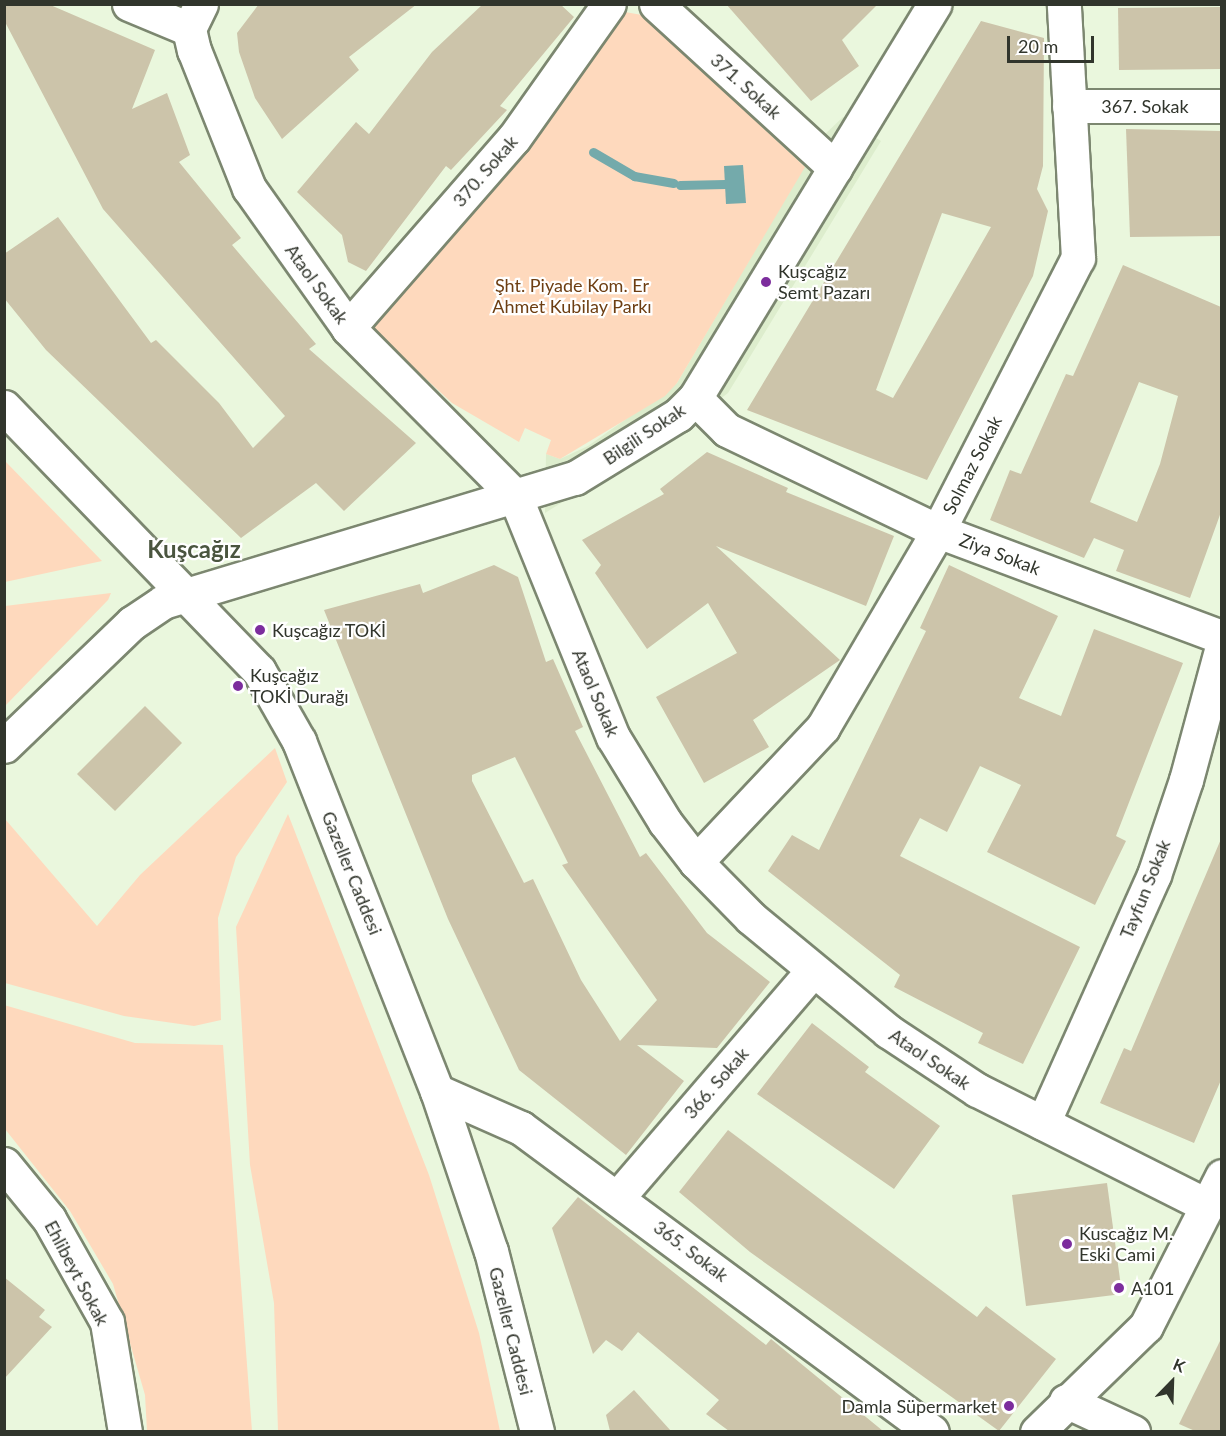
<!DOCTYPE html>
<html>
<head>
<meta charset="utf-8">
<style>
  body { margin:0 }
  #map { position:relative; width:1226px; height:1436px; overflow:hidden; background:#eaf7dd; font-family:Lato,sans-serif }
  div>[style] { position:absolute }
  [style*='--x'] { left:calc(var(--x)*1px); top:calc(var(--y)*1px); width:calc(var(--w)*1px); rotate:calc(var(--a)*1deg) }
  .built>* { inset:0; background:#ddedcd }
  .green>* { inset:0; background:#fed9bd }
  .water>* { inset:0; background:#74aaab }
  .stream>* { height:9px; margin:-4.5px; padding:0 4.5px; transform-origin:4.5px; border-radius:4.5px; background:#74aaab }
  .building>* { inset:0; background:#ccc4aa }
  .roads { filter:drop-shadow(2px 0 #7c8770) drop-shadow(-2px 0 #7c8770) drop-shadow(0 2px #7c8770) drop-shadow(0 -2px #7c8770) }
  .minor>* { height:33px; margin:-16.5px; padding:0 16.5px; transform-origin:16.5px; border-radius:16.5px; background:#fff }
  .dots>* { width:16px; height:16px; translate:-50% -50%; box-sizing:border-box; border:3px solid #fff; border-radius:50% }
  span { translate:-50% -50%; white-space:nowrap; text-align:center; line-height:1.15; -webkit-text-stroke:4.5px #fff; paint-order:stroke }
  .street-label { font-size:18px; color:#31352c }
  .poi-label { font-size:18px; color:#31352c }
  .left { translate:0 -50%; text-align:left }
  .right { translate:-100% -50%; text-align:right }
  .park-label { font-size:18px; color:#6d3e12 }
  .district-label { font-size:24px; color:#4a553f; font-weight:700 }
  .frame { position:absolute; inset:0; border:6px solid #31352c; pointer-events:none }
  .north { position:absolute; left:1142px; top:1352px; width:60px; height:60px; -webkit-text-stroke:4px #fff; paint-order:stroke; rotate:23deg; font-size:16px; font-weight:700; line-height:24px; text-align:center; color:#31352c }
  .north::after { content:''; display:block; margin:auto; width:21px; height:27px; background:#31352c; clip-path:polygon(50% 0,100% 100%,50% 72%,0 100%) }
  .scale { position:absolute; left:1007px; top:36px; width:87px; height:27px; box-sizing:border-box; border:3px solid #31352c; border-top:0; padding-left:8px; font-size:18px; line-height:21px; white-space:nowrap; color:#31352c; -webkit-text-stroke:4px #fff; paint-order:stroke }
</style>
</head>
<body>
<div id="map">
  <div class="built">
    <i style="clip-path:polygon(795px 117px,823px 136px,843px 117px,881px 141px,728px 393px,685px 426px,545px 513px,546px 454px,560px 459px,588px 446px,677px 383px,804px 167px,777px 140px)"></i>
  </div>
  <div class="green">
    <i style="clip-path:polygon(625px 12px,642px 15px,805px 167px,677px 383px,665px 396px,560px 459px,546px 454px,551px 440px,525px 428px,519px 442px,452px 403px,371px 328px,557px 108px,607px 25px)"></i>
    <i style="clip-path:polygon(4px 461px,5px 461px,102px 561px,5px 582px)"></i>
    <i style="clip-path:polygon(111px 593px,108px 600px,5px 706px,5px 606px)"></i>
    <i style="clip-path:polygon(275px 748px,287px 782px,236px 857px,218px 918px,221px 1020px,194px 1026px,124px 1016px,5px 983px,5px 819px,97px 926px,140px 875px)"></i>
    <i style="clip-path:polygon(288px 814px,429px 1175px,479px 1333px,500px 1431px,278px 1431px,274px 1303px,250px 1165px,236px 927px)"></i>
    <i style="clip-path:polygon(4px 1005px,135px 1043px,223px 1045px,252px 1431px,147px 1431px,145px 1395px,113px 1284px,70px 1211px,5px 1129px)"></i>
  </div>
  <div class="water">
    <i style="clip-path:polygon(743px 165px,746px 203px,726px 204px,724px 166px)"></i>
  </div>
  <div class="stream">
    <i style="--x:593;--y:152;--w:48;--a:30.3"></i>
    <i style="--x:634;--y:176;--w:40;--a:10"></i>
    <i style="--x:680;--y:185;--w:45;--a:-1.3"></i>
  </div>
  <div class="building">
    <i style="clip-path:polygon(4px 4px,48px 4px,155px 50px,132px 109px,167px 93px,190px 155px,179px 162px,241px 238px,232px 245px,316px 344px,309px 349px,416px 443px,344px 511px,316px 483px,241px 538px,46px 350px,4px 298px,4px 254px,58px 217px,151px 343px,156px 340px,219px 403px,253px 448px,285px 416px,103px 209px,4px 20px)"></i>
    <i style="clip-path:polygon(259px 4px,417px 4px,349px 57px,359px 70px,282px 139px,255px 98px,239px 52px,237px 33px)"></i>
    <i style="clip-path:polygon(483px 4px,560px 4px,574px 17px,500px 106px,507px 110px,451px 170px,446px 166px,366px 271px,348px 262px,342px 235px,297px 192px,356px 122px,369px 134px,432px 52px)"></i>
    <i style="clip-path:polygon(726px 4px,878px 4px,842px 40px,859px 66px,811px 101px)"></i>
    <i style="clip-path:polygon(1221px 7px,1221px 69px,1119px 70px,1118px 8px)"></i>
    <i style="clip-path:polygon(evenodd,981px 21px,1044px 38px,1043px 166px,1037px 189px,1048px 211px,1033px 276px,927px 480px,747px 410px,981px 21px,942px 213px,991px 227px,893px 398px,876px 390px,942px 213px)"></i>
    <i style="clip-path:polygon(1126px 129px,1221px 131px,1221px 236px,1130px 237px)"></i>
    <i style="clip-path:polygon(evenodd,1123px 265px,1221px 307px,1221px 512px,1190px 598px,1116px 571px,1124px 550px,1094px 538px,1084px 558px,990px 520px,1010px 470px,1021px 474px,1066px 374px,1073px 376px,1123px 265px,1139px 382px,1178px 396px,1160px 464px,1137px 522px,1090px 502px,1139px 382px)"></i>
    <i style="clip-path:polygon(707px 452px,788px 488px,786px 492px,894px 536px,866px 606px,716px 546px,840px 660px,753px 720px,769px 747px,704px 783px,656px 697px,737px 653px,708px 603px,647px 649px,595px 573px,601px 565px,582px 540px,664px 494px,660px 489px)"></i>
    <i style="clip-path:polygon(evenodd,494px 565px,518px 577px,546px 662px,553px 659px,583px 727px,575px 731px,640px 857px,646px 853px,707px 933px,770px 982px,717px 1048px,637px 1045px,684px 1081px,626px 1155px,519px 1070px,448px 919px,324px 610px,420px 584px,423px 593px,494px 565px,515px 757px,568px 863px,562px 865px,657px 1000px,620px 1041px,581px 980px,533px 879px,524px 883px,472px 781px,472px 775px,515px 757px)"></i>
    <i style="clip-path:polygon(949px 565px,1058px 616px,1019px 698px,1061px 716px,1094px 629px,1183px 663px,1116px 836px,1126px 841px,1095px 905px,987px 852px,1021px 785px,980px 766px,947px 832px,920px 818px,900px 856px,1080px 947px,1023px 1064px,978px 1043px,983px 1033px,894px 987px,900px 975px,768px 871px,792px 835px,819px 850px,926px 631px,920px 628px)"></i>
    <i style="clip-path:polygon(145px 706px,182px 743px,115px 811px,77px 774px)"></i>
    <i style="clip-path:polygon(1221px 839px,1221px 1080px,1194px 1143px,1100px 1103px,1124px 1048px,1131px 1051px)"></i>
    <i style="clip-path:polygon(812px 1023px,869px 1067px,865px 1072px,940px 1126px,894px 1189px,757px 1094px)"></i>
    <i style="clip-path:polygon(728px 1130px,977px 1317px,986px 1306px,1056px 1359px,999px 1431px,750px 1252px,679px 1192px)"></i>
    <i style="clip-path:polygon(1107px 1183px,1122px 1294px,1026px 1306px,1012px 1195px)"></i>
    <i style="clip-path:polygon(578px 1197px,766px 1345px,771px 1339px,883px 1431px,729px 1431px,706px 1414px,719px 1400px,638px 1332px,622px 1351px,606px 1340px,593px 1354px,552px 1228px)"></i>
    <i style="clip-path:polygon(4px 1277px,45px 1310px,39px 1317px,52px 1327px,4px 1379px)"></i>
    <i style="clip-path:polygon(1221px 1339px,1221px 1431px,1195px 1431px,1179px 1424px)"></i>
    <i style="clip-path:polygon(634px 1390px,671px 1431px,610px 1431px,606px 1415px)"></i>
  </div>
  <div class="roads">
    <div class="minor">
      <i style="--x:129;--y:4;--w:65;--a:22.6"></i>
      <i style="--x:201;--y:4;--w:28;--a:116"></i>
      <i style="--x:189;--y:29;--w:22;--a:77"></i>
      <i style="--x:194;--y:50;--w:149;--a:68.3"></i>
      <i style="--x:249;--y:188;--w:171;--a:54.7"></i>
      <i style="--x:348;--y:328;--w:237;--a:45.2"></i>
      <i style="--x:515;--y:496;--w:260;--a:67.9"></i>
      <i style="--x:613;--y:737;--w:100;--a:58.5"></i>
      <i style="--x:665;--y:822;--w:51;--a:52.2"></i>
      <i style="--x:696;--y:862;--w:78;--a:45.5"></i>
      <i style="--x:751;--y:918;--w:178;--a:39.5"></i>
      <i style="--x:888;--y:1031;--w:107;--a:33.5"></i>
      <i style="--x:977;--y:1090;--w:258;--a:26.7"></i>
      <i style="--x:656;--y:4;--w:243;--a:42.5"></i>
      <i style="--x:1069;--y:106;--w:153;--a:0"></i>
      <i style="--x:348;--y:328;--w:252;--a:-48.9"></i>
      <i style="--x:514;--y:138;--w:164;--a:-54.7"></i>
      <i style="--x:695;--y:398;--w:45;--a:45"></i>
      <i style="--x:727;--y:430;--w:234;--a:25.6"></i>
      <i style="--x:938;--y:531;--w:303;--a:20.5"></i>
      <i style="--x:4;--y:407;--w:367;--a:46"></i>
      <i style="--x:259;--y:671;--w:81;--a:60.3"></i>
      <i style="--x:299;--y:741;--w:376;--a:68.5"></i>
      <i style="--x:437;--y:1091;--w:169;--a:71.4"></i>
      <i style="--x:491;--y:1251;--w:187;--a:75.7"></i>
      <i style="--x:4;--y:746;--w:178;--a:-43.9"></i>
      <i style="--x:132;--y:623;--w:37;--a:-34"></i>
      <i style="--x:163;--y:602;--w:430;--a:-16.8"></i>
      <i style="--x:575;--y:478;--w:121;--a:-31.5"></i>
      <i style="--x:678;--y:415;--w:24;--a:-45"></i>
      <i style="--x:695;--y:398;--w:461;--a:-58.7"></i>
      <i style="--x:696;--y:862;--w:185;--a:-46.7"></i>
      <i style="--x:823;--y:727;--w:227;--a:-59.6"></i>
      <i style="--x:938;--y:531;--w:307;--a:-62.9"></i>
      <i style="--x:1078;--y:258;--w:254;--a:-93.2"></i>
      <i style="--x:437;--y:1091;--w:92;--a:23.8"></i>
      <i style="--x:521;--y:1128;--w:511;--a:36.49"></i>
      <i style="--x:1043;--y:1123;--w:272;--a:-65.9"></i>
      <i style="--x:1154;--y:875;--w:100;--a:-71.4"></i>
      <i style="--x:1186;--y:780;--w:138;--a:-74.9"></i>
      <i style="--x:4;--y:1164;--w:71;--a:50.7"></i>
      <i style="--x:49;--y:1219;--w:118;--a:60.6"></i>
      <i style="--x:107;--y:1322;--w:111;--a:80.7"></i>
      <i style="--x:618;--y:1197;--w:299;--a:-49.3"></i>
      <i style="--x:1066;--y:1401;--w:74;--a:24.8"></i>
      <i style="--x:1037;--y:1432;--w:152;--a:-44.2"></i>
      <i style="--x:1146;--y:1326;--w:168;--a:-63.1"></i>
    </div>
  </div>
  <div class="dots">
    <i style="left:766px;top:282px;background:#7c2d9d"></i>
    <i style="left:260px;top:630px;background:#7c2d9d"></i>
    <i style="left:238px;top:686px;background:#7c2d9d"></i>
    <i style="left:1067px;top:1244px;background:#7c2d9d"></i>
    <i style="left:1119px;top:1288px;background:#7c2d9d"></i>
    <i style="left:1009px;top:1406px;background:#7c2d9d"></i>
  </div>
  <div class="street-label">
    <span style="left:746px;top:86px;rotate:42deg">371. Sokak</span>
    <span style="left:1145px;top:106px">367. Sokak</span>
    <span style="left:485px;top:171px;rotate:-49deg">370. Sokak</span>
    <span style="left:317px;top:284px;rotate:54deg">Ataol Sokak</span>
    <span style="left:644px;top:434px;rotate:-34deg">Bilgili Sokak</span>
    <span style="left:972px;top:465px;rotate:-63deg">Solmaz Sokak</span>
    <span style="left:1000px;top:554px;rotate:21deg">Ziya Sokak</span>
    <span style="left:596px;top:693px;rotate:67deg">Ataol Sokak</span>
    <span style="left:352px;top:873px;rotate:68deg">Gazeller Caddesi</span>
    <span style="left:1145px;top:889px;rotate:-68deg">Tayfun Sokak</span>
    <span style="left:930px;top:1059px;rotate:34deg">Ataol Sokak</span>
    <span style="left:716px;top:1083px;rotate:-49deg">366. Sokak</span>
    <span style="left:691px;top:1251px;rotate:37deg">365. Sokak</span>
    <span style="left:77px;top:1273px;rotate:62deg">Ehlibeyt Sokak</span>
    <span style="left:511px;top:1331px;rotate:76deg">Gazeller Caddesi</span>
  </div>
  <div class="poi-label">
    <span class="left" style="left:778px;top:282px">Kuşcağız<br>Semt Pazarı</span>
    <span class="left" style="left:272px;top:630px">Kuşcağız TOKİ</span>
    <span class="left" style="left:250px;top:686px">Kuşcağız<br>TOKİ Durağı</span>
    <span class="left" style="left:1079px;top:1244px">Kuscağız M.<br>Eski Cami</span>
    <span class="left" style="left:1131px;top:1288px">A101</span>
    <span class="right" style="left:997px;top:1406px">Damla Süpermarket</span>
  </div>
  <div class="park-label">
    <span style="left:572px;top:296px">Şht. Piyade Kom. Er<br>Ahmet Kubilay Parkı</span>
  </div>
  <div class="district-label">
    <span style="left:194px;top:549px">Kuşcağız</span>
  </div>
  <div class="frame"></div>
  <div class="north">K</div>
  <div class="scale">20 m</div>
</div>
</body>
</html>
